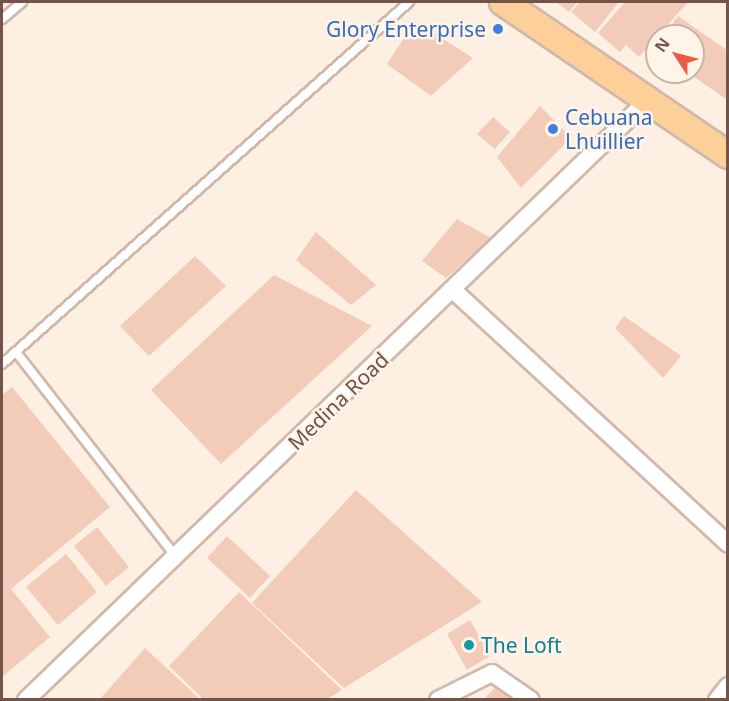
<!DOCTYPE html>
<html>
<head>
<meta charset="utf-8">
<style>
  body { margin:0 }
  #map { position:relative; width:729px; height:701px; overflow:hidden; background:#fdf0e2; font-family:"Noto Sans",sans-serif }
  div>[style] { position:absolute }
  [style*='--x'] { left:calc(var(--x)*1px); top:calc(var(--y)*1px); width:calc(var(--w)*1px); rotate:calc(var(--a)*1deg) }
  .building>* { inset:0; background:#f2cbb9 }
  .roads { filter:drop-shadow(2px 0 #d0b8ab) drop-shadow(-2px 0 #d0b8ab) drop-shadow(0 2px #d0b8ab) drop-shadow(0 -2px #d0b8ab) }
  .service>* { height:8px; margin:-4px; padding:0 4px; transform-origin:4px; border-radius:4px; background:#fff }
  .minor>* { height:16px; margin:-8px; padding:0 8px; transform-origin:8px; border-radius:8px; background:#fff }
  .primary>* { height:26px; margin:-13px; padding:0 13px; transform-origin:13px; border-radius:13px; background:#fdcf99 }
  .dots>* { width:16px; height:16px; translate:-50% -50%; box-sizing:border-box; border:3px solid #fff4e8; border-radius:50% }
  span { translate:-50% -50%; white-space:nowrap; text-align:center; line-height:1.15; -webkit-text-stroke:5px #fff4e8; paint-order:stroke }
  .shop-label { font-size:21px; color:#366cbe }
  .right { translate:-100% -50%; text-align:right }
  .left { translate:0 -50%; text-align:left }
  .street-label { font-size:21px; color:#745448 }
  .culture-label { font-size:21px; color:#0d838f }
  .frame { position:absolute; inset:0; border:3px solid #745448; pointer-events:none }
  .north { position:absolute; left:645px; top:24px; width:60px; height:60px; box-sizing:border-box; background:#fff4e8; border:2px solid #c7b4a8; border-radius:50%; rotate:306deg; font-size:16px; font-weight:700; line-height:24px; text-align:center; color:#745448 }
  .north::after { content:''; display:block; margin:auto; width:21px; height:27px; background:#e95b44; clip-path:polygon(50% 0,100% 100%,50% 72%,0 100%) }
</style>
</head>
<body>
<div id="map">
  <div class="building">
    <i style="clip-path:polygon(556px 2px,577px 2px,569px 12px)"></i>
    <i style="clip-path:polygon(580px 2px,619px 2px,595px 32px,571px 12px)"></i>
    <i style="clip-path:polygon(625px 2px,688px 2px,639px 57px,626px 45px,620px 52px,598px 33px)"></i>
    <i style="clip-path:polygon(678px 16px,728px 51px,726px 99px,687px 72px,693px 72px,693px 36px,664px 36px)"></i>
    <i style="clip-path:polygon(415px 21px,473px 58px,431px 96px,387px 64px)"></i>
    <i style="clip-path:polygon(540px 106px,571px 138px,521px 188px,497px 157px)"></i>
    <i style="clip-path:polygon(493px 117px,510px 132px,495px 149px,477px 134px)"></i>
    <i style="clip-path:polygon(457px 219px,491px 238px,446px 278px,422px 261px)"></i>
    <i style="clip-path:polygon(316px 232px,376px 285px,351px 305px,296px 260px)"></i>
    <i style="clip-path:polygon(195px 256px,226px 286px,149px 356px,120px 326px)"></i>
    <i style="clip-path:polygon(274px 275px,372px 326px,221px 464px,151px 390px)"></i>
    <i style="clip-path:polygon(624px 316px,681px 356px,663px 378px,615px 328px)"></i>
    <i style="clip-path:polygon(12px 387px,110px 507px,11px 589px,50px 637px,2px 677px,2px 395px)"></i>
    <i style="clip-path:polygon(356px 490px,482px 602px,344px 688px,252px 603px)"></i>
    <i style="clip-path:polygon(97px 527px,129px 567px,106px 586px,74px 546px)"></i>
    <i style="clip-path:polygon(227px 536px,270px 576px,250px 598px,207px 558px)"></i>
    <i style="clip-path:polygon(66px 554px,97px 592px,58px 625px,26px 587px)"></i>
    <i style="clip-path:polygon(239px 592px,342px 690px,326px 700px,204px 700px,169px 666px)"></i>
    <i style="clip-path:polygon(470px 620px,490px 656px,467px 670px,447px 634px)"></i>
    <i style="clip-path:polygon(145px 648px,201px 700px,99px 700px)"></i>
    <i style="clip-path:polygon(499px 683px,516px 700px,483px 700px)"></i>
  </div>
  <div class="roads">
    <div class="service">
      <i style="--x:2;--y:19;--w:26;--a:-40"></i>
      <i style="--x:16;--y:352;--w:260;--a:52"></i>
      <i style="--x:2;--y:364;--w:545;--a:-41.65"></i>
    </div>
    <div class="minor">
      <i style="--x:453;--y:290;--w:374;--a:42.7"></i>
      <i style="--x:26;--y:700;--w:863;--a:-43.97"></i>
      <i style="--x:438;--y:700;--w:60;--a:-26.6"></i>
      <i style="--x:492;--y:673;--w:47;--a:34.7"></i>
      <i style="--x:717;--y:700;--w:18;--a:-52"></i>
    </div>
    <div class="primary">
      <i style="--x:503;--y:2;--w:272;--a:34.2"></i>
    </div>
  </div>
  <div class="dots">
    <i style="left:498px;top:29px;background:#3f7fe0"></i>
    <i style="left:553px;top:129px;background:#3f7fe0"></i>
    <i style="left:469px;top:645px;background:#0f9aa8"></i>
  </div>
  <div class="shop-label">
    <span class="right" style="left:486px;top:29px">Glory Enterprise</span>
    <span class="left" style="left:565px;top:129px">Cebuana<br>Lhuillier</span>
  </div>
  <div class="street-label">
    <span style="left:338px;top:401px;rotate:-44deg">Medina Road</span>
  </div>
  <div class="culture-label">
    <span class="left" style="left:481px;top:645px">The Loft</span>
  </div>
  <div class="frame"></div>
  <div class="north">N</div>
</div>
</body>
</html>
